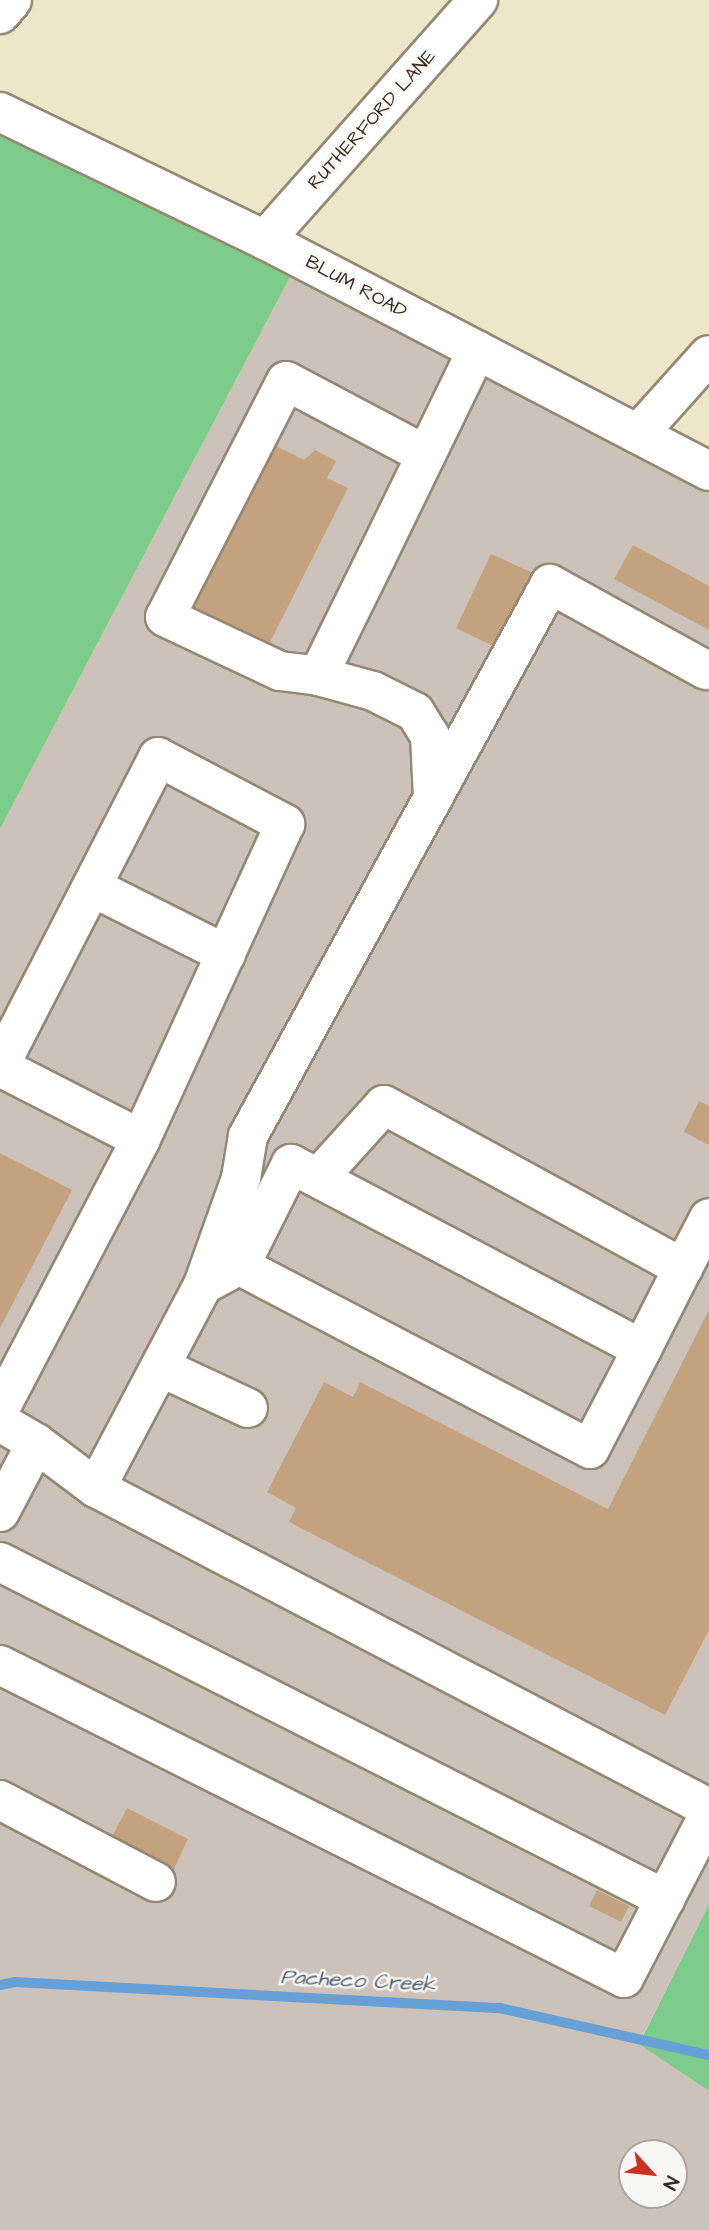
<!DOCTYPE html>
<html>
<head>
<meta charset="utf-8">
<style>
  body { margin:0 }
  #map { position:relative; width:709px; height:2230px; overflow:hidden; background:#ede6cb; font-family:"Architects Daughter",sans-serif }
  div>[style] { position:absolute }
  [style*='--x'] { left:calc(var(--x)*1px); top:calc(var(--y)*1px); width:calc(var(--w)*1px); rotate:calc(var(--a)*1deg) }
  .industrial>* { inset:0; background:#ccc2b9 }
  .green>* { inset:0; background:#7ecc8b }
  .stream>* { height:10px; margin:-5px; padding:0 5px; transform-origin:5px; border-radius:5px; background:#66a0d6 }
  .building>* { inset:0; background:#c4a280 }
  .roads { filter:drop-shadow(2px 0 #948874) drop-shadow(-2px 0 #948874) drop-shadow(0 2px #948874) drop-shadow(0 -2px #948874) }
  .minor>* { height:38px; margin:-19px; padding:0 19px; transform-origin:19px; border-radius:19px; background:#fff }
  span { translate:-50% -50%; white-space:nowrap; text-align:center; line-height:1.15; -webkit-text-stroke:5px #f6f6f2; paint-order:stroke }
  .street-label { font-size:19px; color:#3b2a1e }
  .water-label { font-size:21px; color:#4c5968; font-style:italic }
  .north { position:absolute; left:618px; top:2139px; width:70px; height:70px; box-sizing:border-box; background:#f6f6f2; border:2px solid #aba49d; border-radius:50%; rotate:117deg; font-size:19px; font-weight:700; line-height:28px; text-align:center; color:#3b2a1e }
  .north::after { content:''; display:block; margin:auto; width:24px; height:32px; background:#c8321e; clip-path:polygon(50% 0,100% 100%,50% 72%,0 100%) }
</style>
</head>
<body>
<div id="map">
  <div class="industrial">
    <i style="clip-path:polygon(evenodd,300px 258px,709px 471px,709px 1904px,639px 2043px,709px 2091px,709px 2230px,0 2230px,0 829px,300px 258px,632px 2153px,674px 2153px,674px 2195px,632px 2195px,632px 2153px)"></i>
  </div>
  <div class="green">
    <i style="clip-path:polygon(0 112px,300px 258px,0 829px)"></i>
    <i style="clip-path:polygon(709px 1904px,709px 2091px,639px 2044px)"></i>
  </div>
  <div class="stream">
    <i style="--x:0;--y:1985;--w:15;--a:-11"></i>
    <i style="--x:15;--y:1982;--w:486;--a:3.1"></i>
    <i style="--x:500;--y:2008;--w:214;--a:12.7"></i>
  </div>
  <div class="building">
    <i style="clip-path:polygon(270px 443px,304px 460px,315px 450px,336px 461px,327px 478px,348px 488px,267px 648px,186px 608px)"></i>
    <i style="clip-path:polygon(633px 545px,709px 586px,709px 630px,614px 579px)"></i>
    <i style="clip-path:polygon(491px 554px,533px 573px,497px 648px,456px 628px)"></i>
    <i style="clip-path:polygon(699px 1101px,709px 1106px,709px 1145px,684px 1132px)"></i>
    <i style="clip-path:polygon(0 1153px,72px 1190px,0 1328px)"></i>
    <i style="clip-path:polygon(709px 1310px,709px 1630px,665px 1715px,289px 1522px,296px 1508px,267px 1492px,324px 1382px,353px 1397px,360px 1382px,608px 1509px)"></i>
    <i style="clip-path:polygon(127px 1808px,188px 1839px,172px 1873px,109px 1842px)"></i>
    <i style="clip-path:polygon(597px 1890px,629px 1906px,621px 1922px,589px 1906px)"></i>
  </div>
  <div class="roads">
    <div class="minor">
      <i style="--x:0;--y:14;--w:18;--a:-49"></i>
      <i style="--x:0;--y:112;--w:294;--a:25.8"></i>
      <i style="--x:265;--y:240;--w:500;--a:27.49"></i>
      <i style="--x:265;--y:240;--w:321;--a:-48.4"></i>
      <i style="--x:638;--y:434;--w:106;--a:-48.1"></i>
      <i style="--x:426;--y:455;--w:158;--a:-152.1"></i>
      <i style="--x:286;--y:381;--w:265;--a:117.1"></i>
      <i style="--x:165;--y:617;--w:127;--a:25.2"></i>
      <i style="--x:280;--y:671;--w:38;--a:7"></i>
      <i style="--x:318;--y:676;--w:131;--a:-63.8"></i>
      <i style="--x:376;--y:558;--w:231;--a:-64.1"></i>
      <i style="--x:318;--y:676;--w:57;--a:15.3"></i>
      <i style="--x:373;--y:691;--w:47;--a:26.6"></i>
      <i style="--x:415;--y:712;--w:28;--a:58"></i>
      <i style="--x:430;--y:736;--w:62;--a:87.2"></i>
      <i style="--x:92;--y:887;--w:150;--a:26.6"></i>
      <i style="--x:0;--y:1065;--w:346;--a:-62.8"></i>
      <i style="--x:158;--y:757;--w:144;--a:27.8"></i>
      <i style="--x:285;--y:824;--w:346;--a:114.6"></i>
      <i style="--x:0;--y:1067;--w:158;--a:27.1"></i>
      <i style="--x:141;--y:1139;--w:305;--a:117.6"></i>
      <i style="--x:318;--y:1178;--w:98;--a:-47.9"></i>
      <i style="--x:384;--y:1105;--w:341;--a:28.6"></i>
      <i style="--x:203;--y:1285;--w:114;--a:-70.4"></i>
      <i style="--x:241;--y:1178;--w:43;--a:-80.5"></i>
      <i style="--x:248;--y:1136;--w:629;--a:-61.32"></i>
      <i style="--x:550;--y:584;--w:178;--a:28.9"></i>
      <i style="--x:642;--y:1349;--w:397;--a:-152.2"></i>
      <i style="--x:291;--y:1164;--w:114;--a:116.6"></i>
      <i style="--x:240;--y:1266;--w:395;--a:27.6"></i>
      <i style="--x:590;--y:1449;--w:113;--a:-62.5"></i>
      <i style="--x:642;--y:1349;--w:91;--a:-63.2"></i>
      <i style="--x:683;--y:1268;--w:56;--a:-62.5"></i>
      <i style="--x:160;--y:1367;--w:97;--a:25"></i>
      <i style="--x:0;--y:1422;--w:42;--a:30.3"></i>
      <i style="--x:36;--y:1443;--w:75;--a:36.9"></i>
      <i style="--x:96;--y:1488;--w:229;--a:-62.2"></i>
      <i style="--x:203;--y:1285;--w:26;--a:-28"></i>
      <i style="--x:96;--y:1488;--w:691;--a:27.57"></i>
      <i style="--x:0;--y:1512;--w:78;--a:-62.4"></i>
      <i style="--x:0;--y:1562;--w:746;--a:26.87"></i>
      <i style="--x:0;--y:1665;--w:698;--a:26.64"></i>
      <i style="--x:624;--y:1978;--w:185;--a:-62.6"></i>
      <i style="--x:0;--y:1800;--w:176;--a:27.7"></i>
    </div>
  </div>
  <div class="street-label">
    <span style="left:372px;top:120px;rotate:-48deg">RUTHERFORD LANE</span>
    <span style="left:356px;top:287px;rotate:28deg">BLUM ROAD</span>
  </div>
  <div class="water-label">
    <span style="left:358px;top:1981px;rotate:3deg">Pacheco Creek</span>
  </div>
  <div class="north">N</div>
</div>
</body>
</html>
